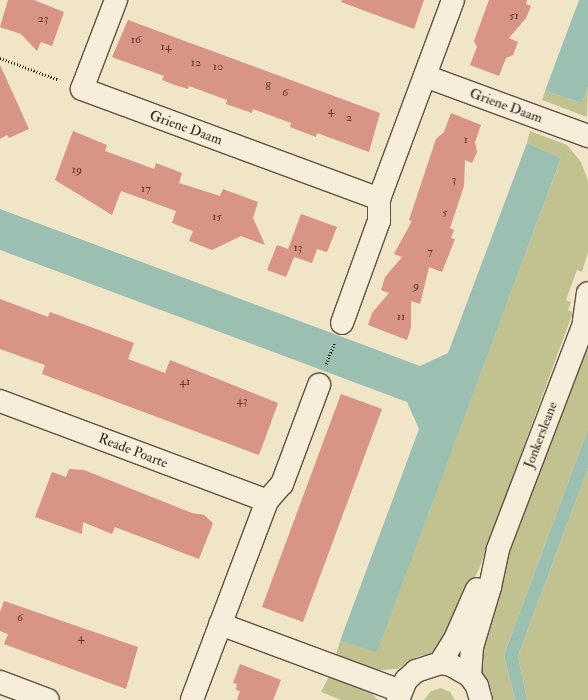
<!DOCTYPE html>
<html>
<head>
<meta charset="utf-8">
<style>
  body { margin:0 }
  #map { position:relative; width:588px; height:700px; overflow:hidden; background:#f1e5c8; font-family:"IM FELL Double Pica",serif }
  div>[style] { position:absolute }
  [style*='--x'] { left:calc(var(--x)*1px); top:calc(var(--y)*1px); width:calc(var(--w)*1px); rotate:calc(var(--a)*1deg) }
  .green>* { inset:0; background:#c2c290 }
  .water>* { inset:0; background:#9bc0b1 }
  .building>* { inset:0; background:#d89485 }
  .path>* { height:2.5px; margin-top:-1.25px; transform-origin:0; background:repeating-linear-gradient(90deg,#341e15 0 1px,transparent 0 3px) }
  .roads { filter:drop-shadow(1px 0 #635042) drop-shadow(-1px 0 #635042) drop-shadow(0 1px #635042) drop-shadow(0 -1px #635042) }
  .minor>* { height:22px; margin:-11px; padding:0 11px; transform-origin:11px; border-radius:11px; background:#f6eedb }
  .tertiary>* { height:22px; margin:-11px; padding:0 11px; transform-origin:11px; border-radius:11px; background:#f6eedb }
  span { translate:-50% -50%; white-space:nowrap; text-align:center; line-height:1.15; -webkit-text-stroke:3.5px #f6eedb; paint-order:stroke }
  .number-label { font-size:12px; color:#5d3c31 }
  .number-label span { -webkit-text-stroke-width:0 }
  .street-label { font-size:14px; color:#341e15 }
</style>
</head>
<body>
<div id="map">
  <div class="green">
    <i style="clip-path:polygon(588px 86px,587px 117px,542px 100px,545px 91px,582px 103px)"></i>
    <i style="clip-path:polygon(530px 131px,567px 145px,581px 162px,588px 181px,588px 252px,582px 272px,577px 270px,566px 300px,571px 302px,568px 310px,573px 312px,479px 569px,436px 653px,419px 656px,397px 669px,379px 670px,336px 655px,340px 641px,377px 651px,561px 158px,527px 143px)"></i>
    <i style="clip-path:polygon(588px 340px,588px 429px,504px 655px,515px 700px,493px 700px,492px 691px,478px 664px,494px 591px)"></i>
    <i style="clip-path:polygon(588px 468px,588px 700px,527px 700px,518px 656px)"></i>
    <i style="clip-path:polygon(329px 676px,369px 691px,378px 700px,341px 700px,321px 692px)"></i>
    <i style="clip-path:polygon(441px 688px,450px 692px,455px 700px,424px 700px,431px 691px)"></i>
  </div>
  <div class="water">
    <i style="clip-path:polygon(579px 0,588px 0,588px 86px,582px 103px,545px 91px)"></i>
    <i style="clip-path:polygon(527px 143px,561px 158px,377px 652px,340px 641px,419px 429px,407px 402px,0 250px,0 209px,420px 366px,448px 353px)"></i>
    <i style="clip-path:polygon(588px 429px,588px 468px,518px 656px,527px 700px,515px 700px,504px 655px)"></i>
  </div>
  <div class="building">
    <i style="clip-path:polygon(8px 0,34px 0,64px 12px,52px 46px,41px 42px,37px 51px,21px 34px,0 27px)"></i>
    <i style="clip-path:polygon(342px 0,424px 0,414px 29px,341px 2px)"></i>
    <i style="clip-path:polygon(489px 0,527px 0,526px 4px,531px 6px,526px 18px,509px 38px,518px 42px,513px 55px,506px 58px,499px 76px,470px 65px,477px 47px,474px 41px)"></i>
    <i style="clip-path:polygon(128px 20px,380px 113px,369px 152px,317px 133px,316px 137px,290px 127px,291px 123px,253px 109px,252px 113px,226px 104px,227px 100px,189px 86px,188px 89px,175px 85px,162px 80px,164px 76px,112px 57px)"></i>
    <i style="clip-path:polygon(0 65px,29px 129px,9px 138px,7px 135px,0 139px)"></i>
    <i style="clip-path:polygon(451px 113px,481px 125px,475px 142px,477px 152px,472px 163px,465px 160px,464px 186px,450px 228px,454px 230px,451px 238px,455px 239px,442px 272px,429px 267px,420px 304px,411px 301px,411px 327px,407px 340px,368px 325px,372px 313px,389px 293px,381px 290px,385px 277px,402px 257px,394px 254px,412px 221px,409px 220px,436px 139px,444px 132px)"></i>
    <i style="clip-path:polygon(73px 131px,107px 145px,105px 151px,154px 169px,156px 163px,182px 173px,179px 183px,220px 196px,223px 189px,258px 202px,253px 218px,265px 245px,241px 236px,212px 250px,189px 241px,193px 231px,172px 223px,176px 211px,121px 191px,112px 215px,55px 180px)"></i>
    <i style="clip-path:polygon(301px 214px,337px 227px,327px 252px,317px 249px,312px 263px,294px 257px,286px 277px,267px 270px,277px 245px,288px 249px)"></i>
    <i style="clip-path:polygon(0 299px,48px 317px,50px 312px,134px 343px,128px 359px,165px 373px,170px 360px,278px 403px,259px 455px,42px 374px,45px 365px,0 349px)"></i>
    <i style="clip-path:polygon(341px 394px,382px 409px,303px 622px,262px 607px)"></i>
    <i style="clip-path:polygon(69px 469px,84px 470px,192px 513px,204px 515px,213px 523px,199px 559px,115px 527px,112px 534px,83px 522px,82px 534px,35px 517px,52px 472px,66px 477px)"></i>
    <i style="clip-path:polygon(4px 601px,138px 647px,126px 689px,4px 644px,8px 634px,0 631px,0 612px)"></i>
    <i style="clip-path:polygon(240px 664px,281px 680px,273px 700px,237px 700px,240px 691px,236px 690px,237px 684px,233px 683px)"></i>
  </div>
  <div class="path">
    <i style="--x:0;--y:58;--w:63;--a:20.4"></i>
    <i style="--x:326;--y:364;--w:22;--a:-68"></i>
  </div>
  <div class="roads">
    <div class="minor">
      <i style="--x:116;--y:0;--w:95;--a:110.9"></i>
      <i style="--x:82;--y:89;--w:317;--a:20.3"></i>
      <i style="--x:379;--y:199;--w:212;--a:-69.6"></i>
      <i style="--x:425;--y:76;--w:174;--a:20.2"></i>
      <i style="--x:342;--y:323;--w:109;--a:-70.1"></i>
      <i style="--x:379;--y:221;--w:22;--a:-90"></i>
      <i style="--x:0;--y:401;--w:285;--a:20.5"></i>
      <i style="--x:267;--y:501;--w:213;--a:110.7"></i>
      <i style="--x:267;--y:501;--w:23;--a:-49"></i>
      <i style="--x:282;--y:484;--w:106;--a:-69.5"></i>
      <i style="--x:220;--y:624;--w:192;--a:20.4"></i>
      <i style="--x:0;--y:682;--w:51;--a:20.6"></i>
    </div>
    <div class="tertiary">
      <i style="--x:584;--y:321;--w:28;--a:-82"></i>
      <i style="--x:440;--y:663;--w:31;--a:-58"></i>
      <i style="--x:456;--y:637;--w:52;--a:-66.4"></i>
      <i style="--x:470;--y:676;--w:29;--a:-86"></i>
      <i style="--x:472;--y:647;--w:63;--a:-73.3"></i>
      <i style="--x:490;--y:587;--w:39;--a:-78"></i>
      <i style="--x:498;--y:549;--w:253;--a:-69.1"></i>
      <i style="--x:398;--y:700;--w:22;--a:-68"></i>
      <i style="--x:406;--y:680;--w:13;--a:-42"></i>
      <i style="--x:416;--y:671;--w:25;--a:-18"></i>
      <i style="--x:440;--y:663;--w:11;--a:10"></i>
      <i style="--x:451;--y:665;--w:22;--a:30"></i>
      <i style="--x:470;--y:676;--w:12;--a:55"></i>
      <i style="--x:477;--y:686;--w:15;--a:74"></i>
    </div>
  </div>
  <div class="number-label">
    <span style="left:514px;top:16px">51</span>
    <span style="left:43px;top:19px">23</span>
    <span style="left:136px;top:40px">16</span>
    <span style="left:166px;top:47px">14</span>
    <span style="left:196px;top:63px">12</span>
    <span style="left:218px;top:67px">10</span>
    <span style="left:268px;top:87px">8</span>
    <span style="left:285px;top:93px">6</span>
    <span style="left:331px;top:111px">4</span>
    <span style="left:349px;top:118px">2</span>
    <span style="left:466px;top:140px">1</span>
    <span style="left:77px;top:170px">19</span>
    <span style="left:454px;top:180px">3</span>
    <span style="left:146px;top:189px">17</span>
    <span style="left:445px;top:213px">5</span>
    <span style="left:217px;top:217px">15</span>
    <span style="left:298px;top:248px">13</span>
    <span style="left:430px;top:252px">7</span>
    <span style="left:416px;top:286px">9</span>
    <span style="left:401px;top:317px">11</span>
    <span style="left:185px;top:382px">41</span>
    <span style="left:242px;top:401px">43</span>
    <span style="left:20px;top:618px">6</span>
    <span style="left:81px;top:638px">4</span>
  </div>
  <div class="street-label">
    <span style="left:506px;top:106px;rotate:20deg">Griene Daam</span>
    <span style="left:186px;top:128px;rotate:20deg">Griene Daam</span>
    <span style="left:541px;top:435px;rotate:-69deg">Jonkersleane</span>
    <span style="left:133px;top:451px;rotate:21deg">Reade Poarte</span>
  </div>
</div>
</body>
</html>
